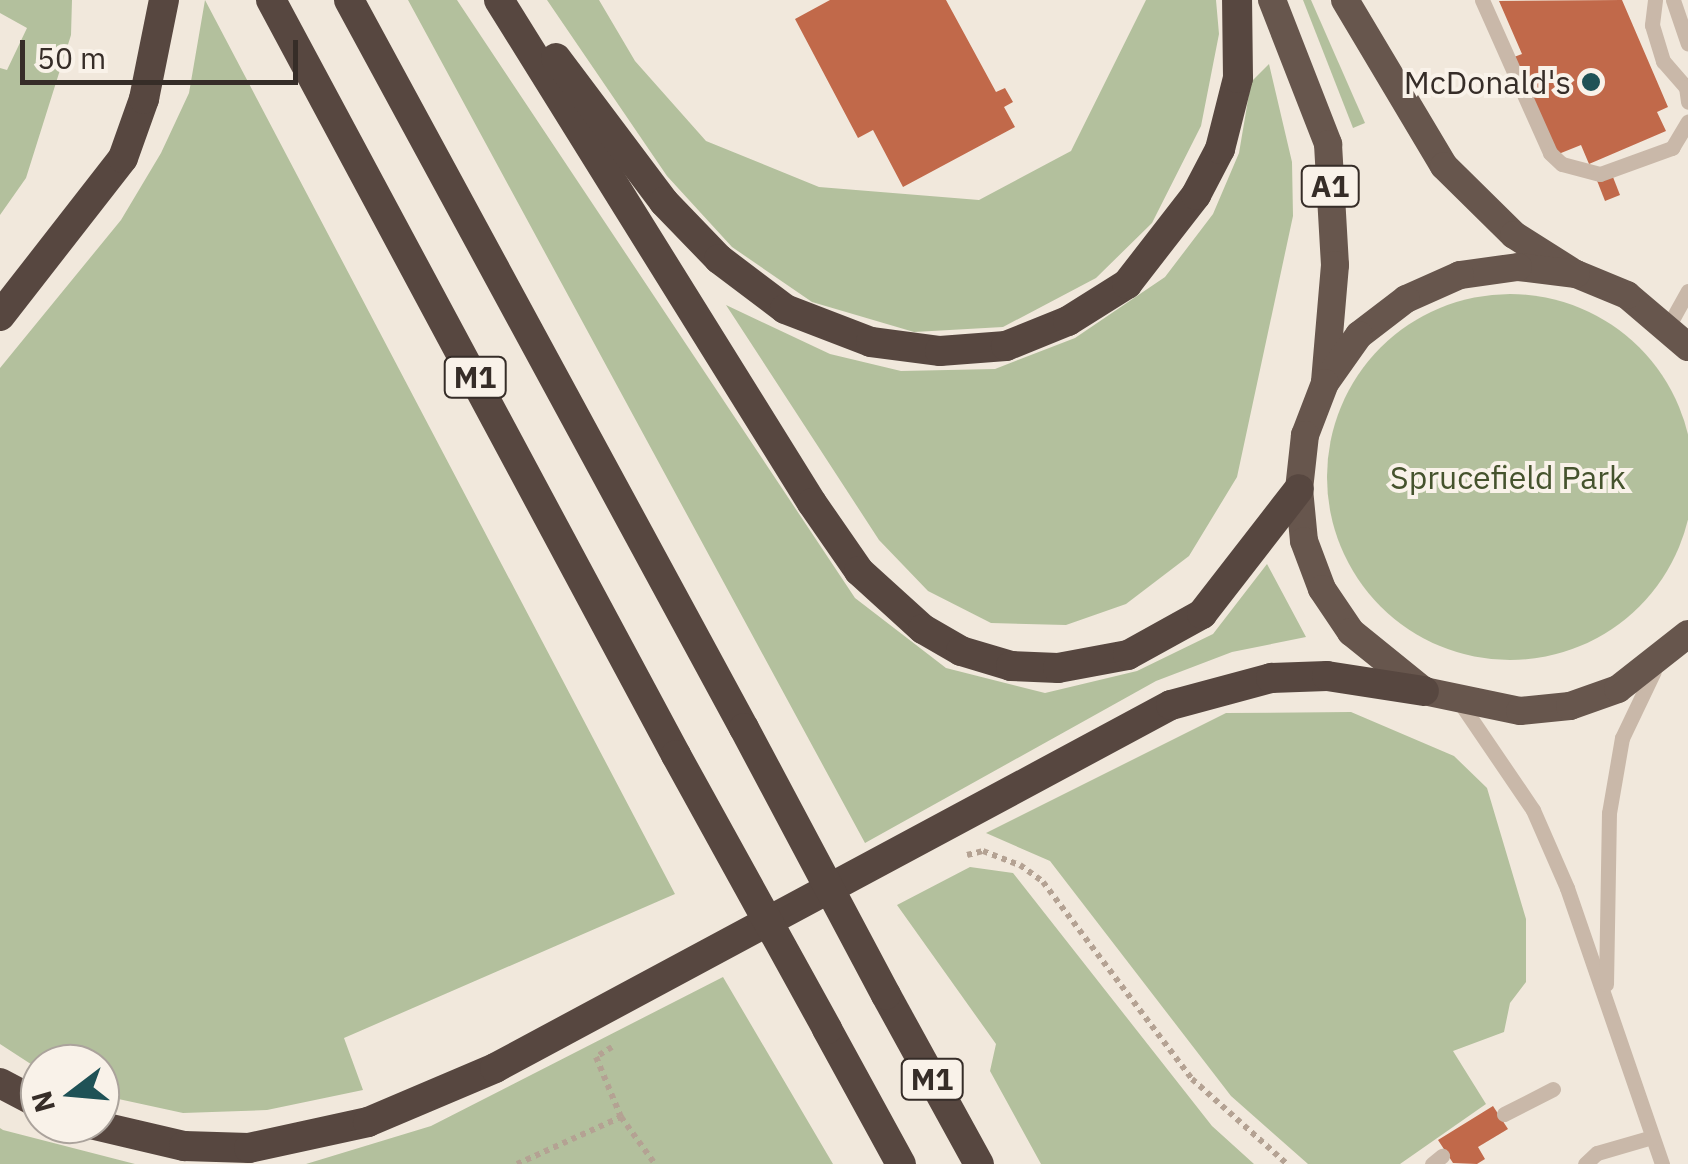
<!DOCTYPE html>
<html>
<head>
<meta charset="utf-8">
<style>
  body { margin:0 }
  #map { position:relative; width:1688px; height:1164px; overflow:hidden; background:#f1e8dc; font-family:"IBM Plex Sans",sans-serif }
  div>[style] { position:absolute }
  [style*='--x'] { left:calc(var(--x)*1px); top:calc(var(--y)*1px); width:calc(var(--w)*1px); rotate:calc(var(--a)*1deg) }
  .green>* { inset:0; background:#b3c09d }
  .round { border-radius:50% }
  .building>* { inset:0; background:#c1694a }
  .path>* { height:6px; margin-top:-3px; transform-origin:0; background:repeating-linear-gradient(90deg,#b4a293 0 5px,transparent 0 10px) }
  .service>* { height:15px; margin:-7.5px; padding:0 7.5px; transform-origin:7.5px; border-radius:7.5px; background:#c9b8a9 }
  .trunk>* { height:28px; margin:-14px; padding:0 14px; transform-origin:14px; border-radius:14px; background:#67564d }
  .motorway>* { height:30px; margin:-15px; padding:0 15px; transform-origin:15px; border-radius:15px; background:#574740 }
  .motorway-bridge>* { height:30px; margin:-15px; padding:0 15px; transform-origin:15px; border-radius:15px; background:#574740 }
  .dots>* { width:28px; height:28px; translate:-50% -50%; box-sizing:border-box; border:5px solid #f9f2e9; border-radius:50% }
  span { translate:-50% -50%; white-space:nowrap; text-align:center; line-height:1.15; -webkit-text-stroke:8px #f9f2e9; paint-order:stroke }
  .shield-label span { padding:2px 8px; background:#f9f2e9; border:2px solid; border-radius:8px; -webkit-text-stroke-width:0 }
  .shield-label { font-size:30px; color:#362d28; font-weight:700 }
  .poi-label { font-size:32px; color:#362d28 }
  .right { translate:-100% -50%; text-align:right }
  .park-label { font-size:32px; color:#45532d }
  .north { position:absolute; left:20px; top:1044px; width:100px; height:100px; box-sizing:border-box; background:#f9f2e9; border:2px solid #aba39c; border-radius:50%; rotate:254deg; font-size:28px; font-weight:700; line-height:40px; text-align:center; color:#362d28 }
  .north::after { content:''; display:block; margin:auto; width:35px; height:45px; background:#1f5256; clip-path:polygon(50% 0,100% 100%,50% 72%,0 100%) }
  .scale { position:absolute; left:20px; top:40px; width:278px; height:45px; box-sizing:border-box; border:5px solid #362d28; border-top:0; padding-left:12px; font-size:30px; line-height:35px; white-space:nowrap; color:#362d28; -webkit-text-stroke:8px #f9f2e9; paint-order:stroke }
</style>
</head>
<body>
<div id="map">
  <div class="green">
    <i style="clip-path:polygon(0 0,72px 0,71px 35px,26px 178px,0 215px,0 68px,7px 70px,27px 28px,0 13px)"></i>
    <i style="clip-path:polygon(205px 0,675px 894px,344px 1038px,363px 1090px,267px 1110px,183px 1113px,100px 1095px,100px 1064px,40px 1064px,40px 1070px,0 1044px,0 368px,121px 220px,161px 153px,189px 93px)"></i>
    <i style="clip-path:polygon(408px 0,457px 0,855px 598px,946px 668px,1045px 693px,1137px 671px,1213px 634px,1267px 564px,1306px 637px,1232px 652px,1156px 681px,865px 843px)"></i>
    <i style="clip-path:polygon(547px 0,599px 0,635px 61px,706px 141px,819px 187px,979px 200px,1071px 151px,1146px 0,1216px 0,1219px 34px,1201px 126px,1152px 223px,1096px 278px,1003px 327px,914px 332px,812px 302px,732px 247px,667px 176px)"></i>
    <i style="clip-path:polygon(1303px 0,1311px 0,1365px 123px,1353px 128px)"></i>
    <i style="clip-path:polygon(1269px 64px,1292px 162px,1293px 216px,1237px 477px,1189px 556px,1126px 604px,1066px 625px,991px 623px,928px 591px,879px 540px,726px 305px,830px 354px,901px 371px,995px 369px,1075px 338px,1165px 277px,1213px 214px,1239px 153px,1251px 82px)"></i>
    <i class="round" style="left:1327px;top:294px;width:366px;height:366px"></i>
    <i style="clip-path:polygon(1351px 712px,1454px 756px,1487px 788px,1526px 919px,1526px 982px,1510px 1003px,1504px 1032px,1453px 1051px,1486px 1104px,1400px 1164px,1308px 1164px,1231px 1096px,1050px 861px,986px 833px,1226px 713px)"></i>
    <i style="clip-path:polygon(970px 867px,1013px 873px,1212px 1126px,1254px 1164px,1041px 1164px,990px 1071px,996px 1044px,897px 905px)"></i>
    <i style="clip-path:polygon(723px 977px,833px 1164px,306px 1164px,431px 1126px)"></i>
    <i style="clip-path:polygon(0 1128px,3px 1130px,135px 1164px,0 1164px)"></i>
  </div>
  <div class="building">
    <i style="clip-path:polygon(830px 0,946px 0,996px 92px,1005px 88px,1013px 102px,1004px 107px,1015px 127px,903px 187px,873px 130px,858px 138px,795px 19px)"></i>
    <i style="clip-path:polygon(1622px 0,1668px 107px,1657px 112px,1666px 131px,1589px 164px,1581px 145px,1556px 155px,1514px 57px,1522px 54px,1499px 1px)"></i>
    <i style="clip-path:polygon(1611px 172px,1620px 195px,1605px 201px,1596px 178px)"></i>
    <i style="clip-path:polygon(1493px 1106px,1508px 1129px,1478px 1147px,1485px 1159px,1477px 1164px,1453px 1163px,1438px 1140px)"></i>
  </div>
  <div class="path">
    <i style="--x:967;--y:855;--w:16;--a:-14"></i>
    <i style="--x:983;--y:851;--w:40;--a:21"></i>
    <i style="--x:1020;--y:865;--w:29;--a:36"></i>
    <i style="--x:1043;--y:882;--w:247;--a:52.9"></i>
    <i style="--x:1192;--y:1079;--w:127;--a:41.8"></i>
    <i style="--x:612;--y:1047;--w:19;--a:148"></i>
    <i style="--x:596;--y:1057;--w:65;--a:67.4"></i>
    <i style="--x:517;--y:1164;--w:114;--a:-24.3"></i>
    <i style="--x:621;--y:1117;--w:58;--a:54.1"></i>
  </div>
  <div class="service">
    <i style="--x:1482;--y:0;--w:167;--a:66"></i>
    <i style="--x:1550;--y:153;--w:16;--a:43"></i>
    <i style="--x:1562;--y:164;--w:39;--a:15"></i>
    <i style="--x:1600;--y:174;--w:77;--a:-19.9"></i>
    <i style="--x:1672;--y:148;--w:31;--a:-59"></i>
    <i style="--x:1655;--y:0;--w:25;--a:97"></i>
    <i style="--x:1652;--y:25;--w:38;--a:73"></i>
    <i style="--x:1663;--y:61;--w:35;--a:49"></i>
    <i style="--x:1686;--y:87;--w:15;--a:82"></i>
    <i style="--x:1673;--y:0;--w:46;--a:71.2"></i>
    <i style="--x:1669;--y:325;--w:39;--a:-61"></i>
    <i style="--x:1461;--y:704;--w:128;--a:55.8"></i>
    <i style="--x:1533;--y:810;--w:85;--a:66.4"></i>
    <i style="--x:1567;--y:888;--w:292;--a:71"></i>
    <i style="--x:1606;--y:984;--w:171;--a:-89"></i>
    <i style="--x:1609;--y:813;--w:76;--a:-80.2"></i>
    <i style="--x:1622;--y:738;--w:74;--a:-64.5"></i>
    <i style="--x:1504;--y:1114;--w:55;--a:-27"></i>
    <i style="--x:1432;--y:1164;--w:13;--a:-39"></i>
    <i style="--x:1585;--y:1164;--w:16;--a:-43"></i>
    <i style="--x:1597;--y:1153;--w:57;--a:-16.2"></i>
  </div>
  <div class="trunk">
    <i style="--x:1272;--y:0;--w:155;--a:68.7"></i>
    <i style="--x:1328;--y:144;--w:121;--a:86.7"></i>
    <i style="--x:1335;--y:265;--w:116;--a:94.9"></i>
    <i style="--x:1345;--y:0;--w:193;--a:59.2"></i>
    <i style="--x:1444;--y:166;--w:98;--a:44.6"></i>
    <i style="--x:1514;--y:235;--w:67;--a:32.3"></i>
    <i style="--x:1688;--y:347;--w:80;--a:-139.6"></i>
    <i style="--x:1627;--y:295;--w:55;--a:-157.6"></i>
    <i style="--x:1576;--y:274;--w:58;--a:-173.1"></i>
    <i style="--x:1518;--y:267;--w:59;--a:172.1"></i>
    <i style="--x:1460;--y:275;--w:59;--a:156"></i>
    <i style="--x:1406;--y:299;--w:59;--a:142.5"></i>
    <i style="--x:1359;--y:335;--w:59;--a:125.3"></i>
    <i style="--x:1325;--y:383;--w:56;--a:111"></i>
    <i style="--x:1305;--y:435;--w:54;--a:96.3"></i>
    <i style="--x:1299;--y:489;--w:52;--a:84.5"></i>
    <i style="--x:1304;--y:541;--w:51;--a:69.4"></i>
    <i style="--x:1322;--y:589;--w:52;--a:56"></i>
    <i style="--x:1351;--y:632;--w:94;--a:38.9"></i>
    <i style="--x:1424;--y:691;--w:98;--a:11.8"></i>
    <i style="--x:1520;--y:711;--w:50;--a:-5.7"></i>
    <i style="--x:1570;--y:706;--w:51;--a:-19.5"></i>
    <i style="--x:1618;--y:689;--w:89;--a:-38.2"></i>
  </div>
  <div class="motorway">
    <i style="--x:271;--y:0;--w:857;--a:61.79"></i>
    <i style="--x:349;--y:0;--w:828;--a:61.52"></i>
    <i style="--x:499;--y:0;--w:592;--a:58.11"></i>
    <i style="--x:812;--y:503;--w:83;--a:55.3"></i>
    <i style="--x:859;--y:571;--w:86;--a:42.2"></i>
    <i style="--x:923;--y:629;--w:44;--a:30.1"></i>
    <i style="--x:961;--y:651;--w:52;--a:16.7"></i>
    <i style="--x:1011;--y:666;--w:47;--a:2.4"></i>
    <i style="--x:1058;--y:668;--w:71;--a:-10.5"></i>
    <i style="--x:1128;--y:655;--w:85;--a:-29"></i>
    <i style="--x:1202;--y:614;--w:158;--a:-52.2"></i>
    <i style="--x:556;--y:58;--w:180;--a:53.1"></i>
    <i style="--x:664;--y:202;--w:79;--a:46"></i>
    <i style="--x:719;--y:259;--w:83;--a:37.1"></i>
    <i style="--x:785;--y:309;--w:92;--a:21"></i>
    <i style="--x:871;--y:342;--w:70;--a:7.4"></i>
    <i style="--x:940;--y:351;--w:66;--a:-4.3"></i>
    <i style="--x:1006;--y:346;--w:67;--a:-22"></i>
    <i style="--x:1068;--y:321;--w:70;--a:-32.1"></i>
    <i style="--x:1127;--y:284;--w:113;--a:-52.2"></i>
    <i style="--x:1196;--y:195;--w:52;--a:-62.4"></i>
    <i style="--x:1220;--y:149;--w:73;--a:-75.8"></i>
    <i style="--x:1238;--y:78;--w:78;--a:-90.7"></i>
    <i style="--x:0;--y:316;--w:200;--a:-52.1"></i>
    <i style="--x:123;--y:158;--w:63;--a:-70.4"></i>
    <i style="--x:144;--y:99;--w:101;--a:-78.6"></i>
    <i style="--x:886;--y:995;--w:193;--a:61.2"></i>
    <i style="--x:827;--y:1029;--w:154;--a:61.3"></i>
    <i style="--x:0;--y:1083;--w:45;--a:27.7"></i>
    <i style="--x:90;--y:1124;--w:97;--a:13.2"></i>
    <i style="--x:184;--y:1146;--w:65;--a:1.8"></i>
    <i style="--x:249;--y:1148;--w:122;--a:-12.3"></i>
    <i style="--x:368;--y:1122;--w:138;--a:-23"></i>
    <i style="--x:495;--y:1068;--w:767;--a:-28.24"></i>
    <i style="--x:1171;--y:705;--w:104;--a:-15.1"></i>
    <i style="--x:1271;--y:678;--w:56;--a:-2"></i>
    <i style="--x:1327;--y:676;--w:98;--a:8.8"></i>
  </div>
  <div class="motorway-bridge">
    <i style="--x:744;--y:728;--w:302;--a:62"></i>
    <i style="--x:676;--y:755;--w:313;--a:61.1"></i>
  </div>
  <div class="dots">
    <i style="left:1591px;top:82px;background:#1f5256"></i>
  </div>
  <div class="shield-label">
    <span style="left:1330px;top:186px">A1</span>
    <span style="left:475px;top:377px">M1</span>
    <span style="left:932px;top:1079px">M1</span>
  </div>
  <div class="poi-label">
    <span class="right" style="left:1571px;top:82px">McDonald's</span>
  </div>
  <div class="park-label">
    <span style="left:1508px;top:477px">Sprucefield Park</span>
  </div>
  <div class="north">N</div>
  <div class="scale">50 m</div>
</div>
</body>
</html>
